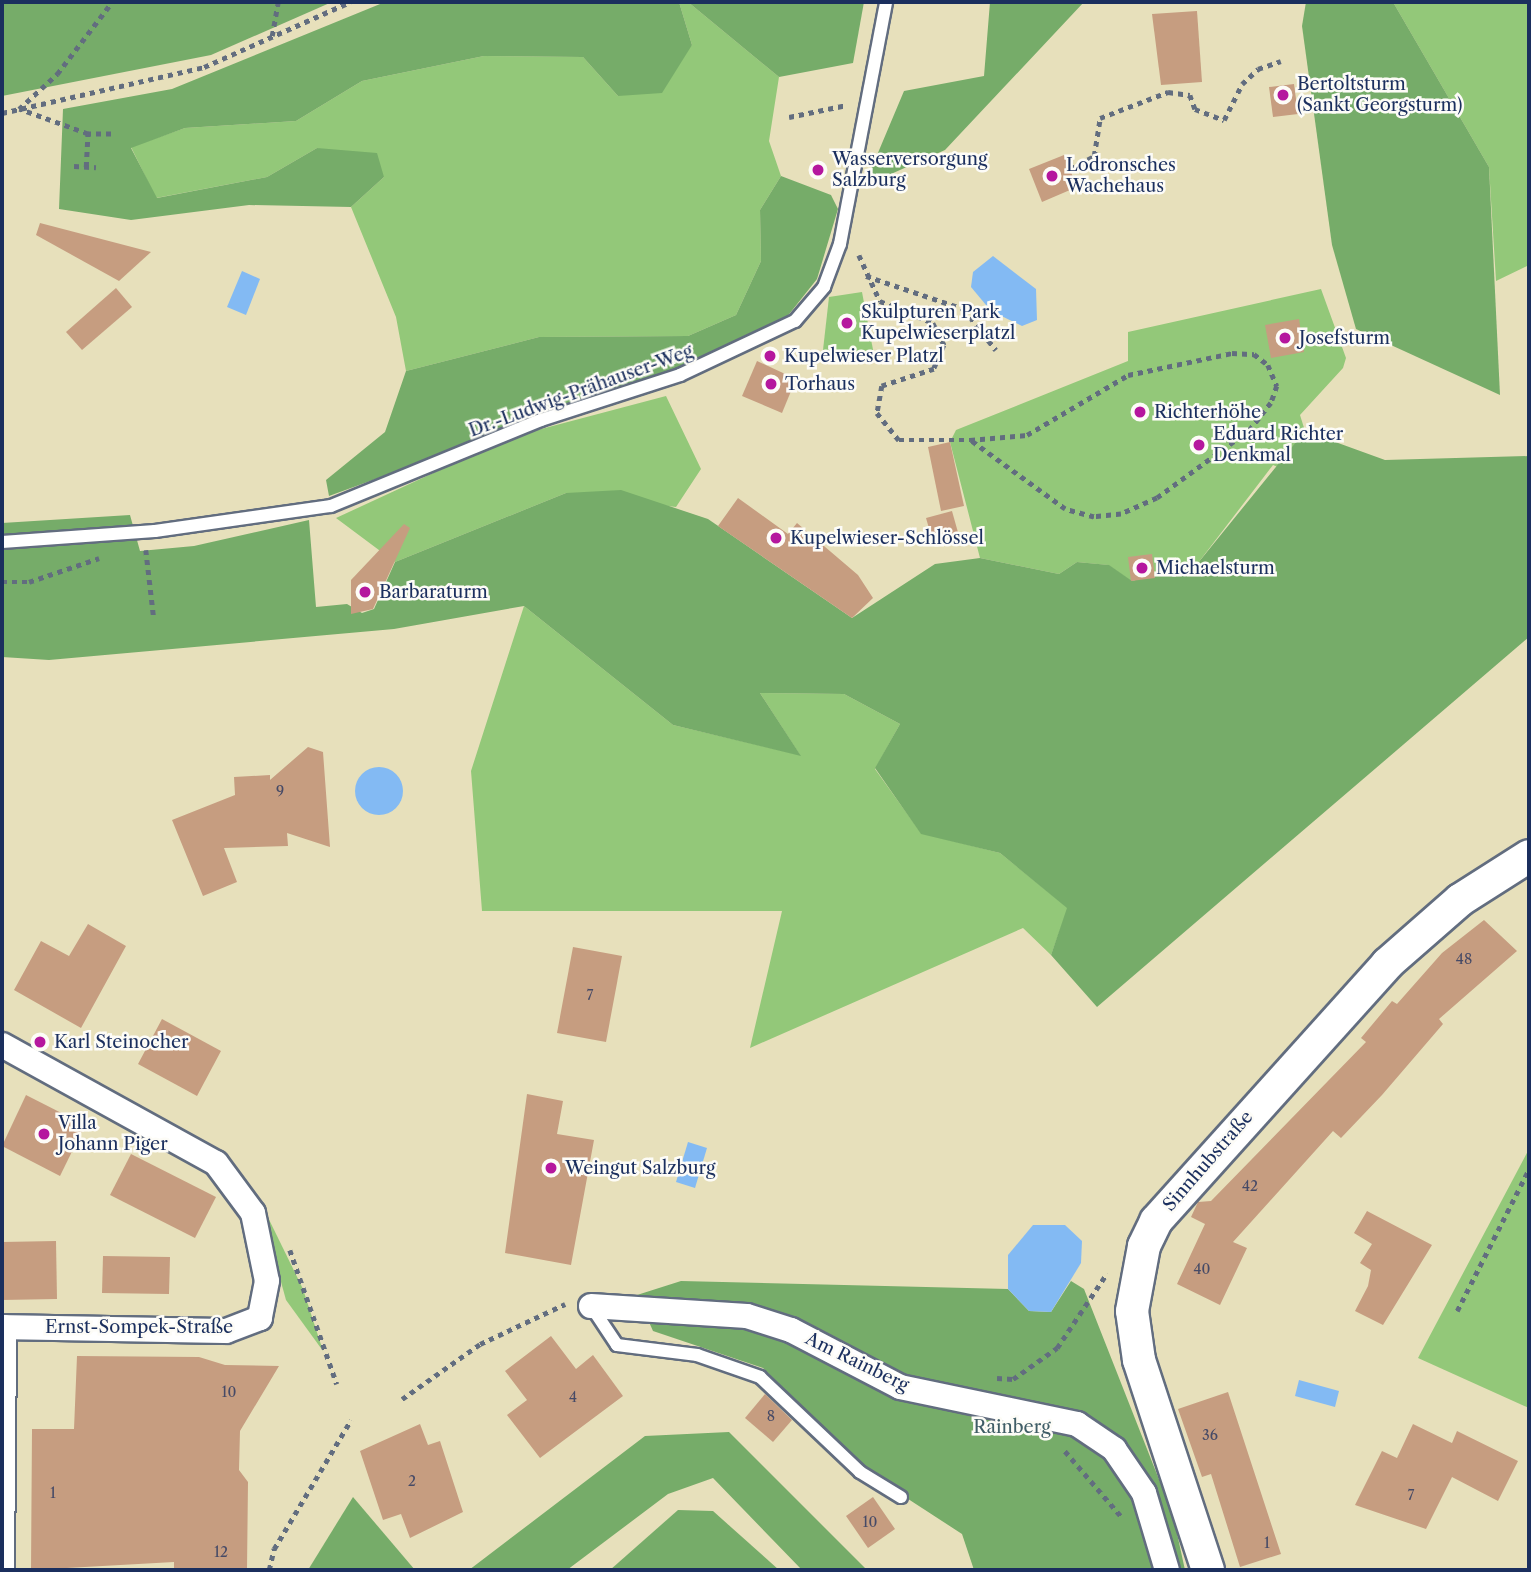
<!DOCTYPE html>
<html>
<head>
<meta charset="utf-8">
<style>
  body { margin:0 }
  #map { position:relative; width:1531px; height:1572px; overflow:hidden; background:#e7e0bb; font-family:"Libre Caslon Text",serif }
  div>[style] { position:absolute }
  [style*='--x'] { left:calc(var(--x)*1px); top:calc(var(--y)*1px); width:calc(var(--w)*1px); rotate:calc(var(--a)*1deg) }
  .green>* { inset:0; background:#93c879 }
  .forest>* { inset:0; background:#76ac69 }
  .water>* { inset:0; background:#83baf3 }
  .round { border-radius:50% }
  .building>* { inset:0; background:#c69d80 }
  .path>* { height:4.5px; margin-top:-2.25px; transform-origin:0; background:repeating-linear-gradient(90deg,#626d7f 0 5px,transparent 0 10px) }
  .roads { filter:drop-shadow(2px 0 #626d7f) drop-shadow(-2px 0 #626d7f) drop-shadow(0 2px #626d7f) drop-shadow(0 -2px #626d7f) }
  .service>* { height:12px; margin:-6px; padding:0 6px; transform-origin:6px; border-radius:6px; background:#fff }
  .minor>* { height:24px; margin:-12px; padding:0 12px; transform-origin:12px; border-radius:12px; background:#fff }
  .tertiary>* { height:32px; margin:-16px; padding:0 16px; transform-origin:16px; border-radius:16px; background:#fff }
  .dots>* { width:19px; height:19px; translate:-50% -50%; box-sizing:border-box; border:4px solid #fdfcf7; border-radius:50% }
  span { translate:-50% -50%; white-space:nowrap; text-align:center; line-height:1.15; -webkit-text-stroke:5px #fdfcf7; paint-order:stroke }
  .number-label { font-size:14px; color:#464a66 }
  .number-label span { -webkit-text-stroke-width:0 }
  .poi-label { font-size:18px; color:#1b2f5e }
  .left { translate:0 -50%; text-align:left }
  .street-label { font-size:18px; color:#1b2f5e }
  .park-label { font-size:18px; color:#3f5d66 }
  .frame { position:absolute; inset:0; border:4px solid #1b2f5e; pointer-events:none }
</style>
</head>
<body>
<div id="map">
  <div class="green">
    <i style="clip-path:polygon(679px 2px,688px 2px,779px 77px,769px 141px,781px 176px,760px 210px,761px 261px,736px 315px,688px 336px,539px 337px,406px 371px,396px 317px,351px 207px,384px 177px,317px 148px,267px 177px,156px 198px,131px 147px,185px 128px,296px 121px,362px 81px,484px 56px,583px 57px,618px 96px,692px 45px)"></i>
    <i style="clip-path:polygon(1393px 2px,1529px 2px,1529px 265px,1496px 281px,1489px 167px)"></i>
    <i style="clip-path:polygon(1321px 289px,1346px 358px,1343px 368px,1300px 415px,1305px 431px,1280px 468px,1273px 465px,1198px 563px,1131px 581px,1108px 565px,1077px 562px,1059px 574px,980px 558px,950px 442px,956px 430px,1128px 361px,1128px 332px)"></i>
    <i style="clip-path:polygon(862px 292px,874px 355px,823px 350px,829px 297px)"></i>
    <i style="clip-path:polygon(666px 396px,701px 469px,676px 507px,566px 493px,395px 562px,336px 518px,511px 437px)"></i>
    <i style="clip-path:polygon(524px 606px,673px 725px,800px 755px,760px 693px,844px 694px,900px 724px,875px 769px,921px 833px,1000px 853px,1068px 908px,1051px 955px,1023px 928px,750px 1048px,782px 911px,482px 911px,471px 771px)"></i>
    <i style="clip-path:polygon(1529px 1149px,1529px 1408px,1418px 1358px)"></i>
    <i style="clip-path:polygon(257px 1195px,303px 1289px,323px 1351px,286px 1300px)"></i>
  </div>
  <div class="forest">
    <i style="clip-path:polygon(2px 2px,332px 2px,211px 55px,2px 96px)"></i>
    <i style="clip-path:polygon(385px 2px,679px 2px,692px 45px,662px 93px,618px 96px,583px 57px,484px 56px,362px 81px,296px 121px,185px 128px,131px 148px,157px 198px,267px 177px,317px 148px,377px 153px,384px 177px,351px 207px,249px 205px,131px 220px,59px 209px,63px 109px,172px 89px)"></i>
    <i style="clip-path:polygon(688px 2px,864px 2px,853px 63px,779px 77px)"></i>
    <i style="clip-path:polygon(990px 2px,1084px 2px,945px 150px,864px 186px,904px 91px,984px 76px)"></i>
    <i style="clip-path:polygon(1306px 2px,1393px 2px,1489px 167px,1500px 395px,1356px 329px,1332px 245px,1302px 26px)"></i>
    <i style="clip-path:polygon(781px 176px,831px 195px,838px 209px,817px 279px,786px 318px,684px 366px,329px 496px,326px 480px,385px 432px,406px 371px,539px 337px,688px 336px,736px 315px,761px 261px,760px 210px)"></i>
    <i style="clip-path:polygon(1305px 431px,1385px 460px,1529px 456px,1529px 637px,1097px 1007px,1051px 955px,1067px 908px,1000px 853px,921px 834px,875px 768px,900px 724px,844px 694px,760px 693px,801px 756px,673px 725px,524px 606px,394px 629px,49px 660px,2px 657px,2px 523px,130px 515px,140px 551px,194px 546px,309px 520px,316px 607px,347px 604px,362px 613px,374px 609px,395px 562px,566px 493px,621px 490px,708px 519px,852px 618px,935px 564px,980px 558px,1059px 574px,1077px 562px,1109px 565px,1132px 581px,1198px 563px)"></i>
    <i style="clip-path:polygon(681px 1281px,1008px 1289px,1029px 1311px,1051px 1312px,1071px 1281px,1084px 1289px,1173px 1515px,1185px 1570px,974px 1570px,962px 1534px,862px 1469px,763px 1368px,653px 1331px,637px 1295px)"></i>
    <i style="clip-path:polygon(729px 1432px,867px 1570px,802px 1570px,713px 1478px,668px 1494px,567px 1570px,469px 1570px,645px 1436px)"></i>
    <i style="clip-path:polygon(353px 1497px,415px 1570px,308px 1570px)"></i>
    <i style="clip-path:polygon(678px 1510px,713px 1511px,779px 1570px,610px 1570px)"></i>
  </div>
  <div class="water">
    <i style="clip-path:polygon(993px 256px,1036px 289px,1037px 320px,1022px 326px,991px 311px,971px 287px,973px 272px)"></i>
    <i style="clip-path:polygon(242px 271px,260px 279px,246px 315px,227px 307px)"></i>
    <i class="round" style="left:355px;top:767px;width:48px;height:48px"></i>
    <i style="clip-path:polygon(688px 1142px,707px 1148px,695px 1188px,676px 1182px)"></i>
    <i style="clip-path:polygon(1033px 1225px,1065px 1225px,1082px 1241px,1081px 1263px,1051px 1312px,1029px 1311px,1008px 1289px,1008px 1255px)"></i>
    <i style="clip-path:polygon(1299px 1380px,1339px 1391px,1335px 1407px,1295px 1396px)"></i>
  </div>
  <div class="building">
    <i style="clip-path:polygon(1197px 11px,1202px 82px,1161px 85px,1152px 14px)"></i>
    <i style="clip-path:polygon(1294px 84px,1298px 114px,1273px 117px,1269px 87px)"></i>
    <i style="clip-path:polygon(1064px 155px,1077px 187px,1042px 202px,1029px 169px)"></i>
    <i style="clip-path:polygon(40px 223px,151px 252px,119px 281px,36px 235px)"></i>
    <i style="clip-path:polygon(116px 288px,132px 307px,82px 350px,66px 332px)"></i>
    <i style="clip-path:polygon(1299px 319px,1304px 352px,1271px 358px,1265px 325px)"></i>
    <i style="clip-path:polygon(757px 361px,796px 379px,782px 413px,742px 396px)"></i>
    <i style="clip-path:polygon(950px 442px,964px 506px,941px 511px,928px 447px)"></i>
    <i style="clip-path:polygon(738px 498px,788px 534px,797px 523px,858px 575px,873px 598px,852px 618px,718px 526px)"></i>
    <i style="clip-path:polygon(952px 511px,959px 536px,933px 542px,926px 518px)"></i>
    <i style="clip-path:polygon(404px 524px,410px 528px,373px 609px,351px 614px,351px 580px)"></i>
    <i style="clip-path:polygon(1152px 554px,1155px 578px,1131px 581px,1128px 557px)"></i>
    <i style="clip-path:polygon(308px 747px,323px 752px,330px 847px,287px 833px,288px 846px,224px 848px,237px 882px,203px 896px,172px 820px,235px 795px,234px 777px,270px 775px,270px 780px)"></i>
    <i style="clip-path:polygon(1484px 920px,1517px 951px,1439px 1019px,1443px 1024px,1382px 1095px,1341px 1138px,1333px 1131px,1233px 1242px,1247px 1248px,1220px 1305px,1177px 1284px,1205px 1224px,1191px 1217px,1198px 1202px,1211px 1201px,1366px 1042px,1361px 1038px,1392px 1001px,1397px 1004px,1442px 953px)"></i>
    <i style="clip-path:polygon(88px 924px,126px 946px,81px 1028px,14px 990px,41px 941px,69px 956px)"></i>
    <i style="clip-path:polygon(573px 947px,622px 956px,606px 1042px,557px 1033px)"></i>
    <i style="clip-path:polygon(162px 1019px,221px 1051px,197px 1096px,138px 1064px)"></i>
    <i style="clip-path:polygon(527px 1094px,563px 1101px,557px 1134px,594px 1140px,571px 1265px,505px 1253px)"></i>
    <i style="clip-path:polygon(26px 1095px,85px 1125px,60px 1176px,2px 1146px)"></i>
    <i style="clip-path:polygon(131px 1154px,216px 1197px,195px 1238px,110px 1195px)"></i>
    <i style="clip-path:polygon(1367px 1211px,1432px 1245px,1383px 1325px,1355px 1311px,1368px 1286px,1371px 1270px,1360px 1263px,1372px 1244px,1354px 1233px)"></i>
    <i style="clip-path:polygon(56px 1241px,57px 1299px,2px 1300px,2px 1242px)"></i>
    <i style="clip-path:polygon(103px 1256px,170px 1257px,169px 1294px,102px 1293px)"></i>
    <i style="clip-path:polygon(551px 1336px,576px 1369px,593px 1355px,623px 1396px,540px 1458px,507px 1415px,527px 1400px,505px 1371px)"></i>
    <i style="clip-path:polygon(77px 1356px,199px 1357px,225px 1365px,279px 1366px,240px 1431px,239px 1470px,248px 1482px,247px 1570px,174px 1570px,174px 1562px,31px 1570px,32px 1429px,74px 1429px)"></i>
    <i style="clip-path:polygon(1228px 1392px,1281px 1554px,1240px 1567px,1211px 1474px,1202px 1477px,1178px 1409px)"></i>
    <i style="clip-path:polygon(765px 1394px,792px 1420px,773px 1442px,745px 1418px)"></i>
    <i style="clip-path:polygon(420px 1424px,428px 1445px,440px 1441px,463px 1512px,410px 1538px,401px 1514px,383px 1520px,360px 1451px)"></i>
    <i style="clip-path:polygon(1413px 1424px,1452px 1443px,1457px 1431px,1518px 1461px,1498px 1501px,1452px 1477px,1426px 1529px,1355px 1505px,1382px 1451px,1397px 1458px)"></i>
    <i style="clip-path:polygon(873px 1497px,895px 1529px,868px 1548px,846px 1516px)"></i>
  </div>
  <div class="path">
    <i style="--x:272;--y:36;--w:35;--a:-80"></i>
    <i style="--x:2;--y:113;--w:207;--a:-12.8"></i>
    <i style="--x:204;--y:67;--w:160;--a:-24"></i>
    <i style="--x:789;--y:117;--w:59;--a:-11.7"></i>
    <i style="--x:111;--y:134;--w:23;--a:180"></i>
    <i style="--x:88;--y:134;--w:73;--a:-160.1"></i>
    <i style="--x:19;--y:109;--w:52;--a:-42.6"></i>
    <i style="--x:57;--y:74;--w:91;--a:-52.6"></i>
    <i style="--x:74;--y:166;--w:22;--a:3"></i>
    <i style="--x:86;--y:167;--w:33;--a:-87"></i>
    <i style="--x:1070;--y:169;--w:27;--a:-28"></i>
    <i style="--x:1094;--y:156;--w:38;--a:-81"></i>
    <i style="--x:1100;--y:118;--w:73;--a:-20.9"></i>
    <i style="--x:1168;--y:92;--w:22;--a:8"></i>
    <i style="--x:1190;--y:95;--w:15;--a:70"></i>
    <i style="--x:1195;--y:109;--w:31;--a:21"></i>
    <i style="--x:1224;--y:120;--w:40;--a:-63.4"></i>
    <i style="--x:1242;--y:84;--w:22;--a:-43"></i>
    <i style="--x:1258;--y:69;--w:24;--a:-19"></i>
    <i style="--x:859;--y:255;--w:51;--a:65.5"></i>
    <i style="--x:880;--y:301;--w:57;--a:22.5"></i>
    <i style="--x:933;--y:323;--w:25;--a:63"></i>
    <i style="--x:944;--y:345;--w:26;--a:113"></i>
    <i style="--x:934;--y:369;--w:55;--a:161.9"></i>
    <i style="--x:882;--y:386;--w:27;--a:100"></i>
    <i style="--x:877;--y:413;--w:35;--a:51"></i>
    <i style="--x:899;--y:440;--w:71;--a:0"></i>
    <i style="--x:866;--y:276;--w:103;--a:18.6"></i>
    <i style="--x:964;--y:309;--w:52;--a:52"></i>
    <i style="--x:1232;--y:353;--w:22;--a:3"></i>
    <i style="--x:1254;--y:354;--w:18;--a:38"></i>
    <i style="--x:1268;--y:365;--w:23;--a:67"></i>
    <i style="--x:1277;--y:386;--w:18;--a:109"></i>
    <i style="--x:1271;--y:403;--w:34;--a:128"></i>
    <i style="--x:1250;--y:430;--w:115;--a:143.8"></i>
    <i style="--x:1157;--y:498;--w:39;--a:156"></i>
    <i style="--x:1121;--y:514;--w:27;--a:174"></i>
    <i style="--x:1094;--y:517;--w:30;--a:-165"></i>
    <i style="--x:1065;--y:509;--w:117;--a:-144"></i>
    <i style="--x:970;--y:440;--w:57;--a:-5"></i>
    <i style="--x:1027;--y:435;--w:117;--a:-30.7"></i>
    <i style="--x:1128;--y:375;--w:106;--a:-11.9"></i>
    <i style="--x:146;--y:550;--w:69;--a:83.4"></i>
    <i style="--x:2;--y:582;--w:27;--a:0"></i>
    <i style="--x:29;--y:582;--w:74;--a:-18.9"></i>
    <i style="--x:290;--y:1250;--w:142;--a:70.7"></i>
    <i style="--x:1457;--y:1311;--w:159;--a:-63.1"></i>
    <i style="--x:997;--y:1378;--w:16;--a:4"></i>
    <i style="--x:1013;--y:1379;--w:54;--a:-35.2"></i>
    <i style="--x:1057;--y:1348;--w:90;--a:-56.3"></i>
    <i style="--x:402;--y:1399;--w:95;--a:-35.2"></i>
    <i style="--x:480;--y:1344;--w:94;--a:-25.2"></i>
    <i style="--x:1065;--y:1451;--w:86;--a:49.3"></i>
    <i style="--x:269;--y:1570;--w:22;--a:-77"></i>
    <i style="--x:274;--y:1549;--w:150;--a:-59.2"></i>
  </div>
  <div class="roads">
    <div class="service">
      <i style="--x:2;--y:542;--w:153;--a:-4.1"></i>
      <i style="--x:155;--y:531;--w:178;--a:-8.1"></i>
      <i style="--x:331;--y:506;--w:227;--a:-22.3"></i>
      <i style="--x:541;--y:420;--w:146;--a:-17.9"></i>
      <i style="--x:680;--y:375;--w:127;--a:-25.2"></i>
      <i style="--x:795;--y:321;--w:45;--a:-49.5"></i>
      <i style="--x:824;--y:287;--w:46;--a:-69.6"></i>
      <i style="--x:840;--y:244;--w:246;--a:-79.2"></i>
      <i style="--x:591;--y:1306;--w:47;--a:56.3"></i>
      <i style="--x:617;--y:1345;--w:81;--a:7.1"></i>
      <i style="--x:697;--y:1355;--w:67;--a:19.2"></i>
      <i style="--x:760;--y:1377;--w:138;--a:43.5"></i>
      <i style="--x:860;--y:1472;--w:48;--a:31.4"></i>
    </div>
    <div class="minor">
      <i style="--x:2;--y:1045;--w:244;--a:28.9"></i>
      <i style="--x:216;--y:1163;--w:62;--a:53.5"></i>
      <i style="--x:253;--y:1213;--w:69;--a:78.4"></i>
      <i style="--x:267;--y:1281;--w:38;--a:101"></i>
      <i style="--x:260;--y:1318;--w:36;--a:159"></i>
      <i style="--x:226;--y:1331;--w:224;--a:-179"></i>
      <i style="--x:591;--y:1306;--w:156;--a:3.7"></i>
      <i style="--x:747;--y:1316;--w:46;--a:17.7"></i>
      <i style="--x:791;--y:1330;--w:123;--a:27.6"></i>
      <i style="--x:900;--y:1387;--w:181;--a:11.8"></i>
      <i style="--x:1077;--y:1424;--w:45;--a:34"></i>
      <i style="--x:1114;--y:1449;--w:53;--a:55.7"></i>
      <i style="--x:1144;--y:1493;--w:80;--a:73.4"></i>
      <i style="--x:2;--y:1570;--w:243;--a:-89.5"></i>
    </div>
    <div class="tertiary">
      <i style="--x:1208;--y:1570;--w:221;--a:-108.2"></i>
      <i style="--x:1139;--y:1360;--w:49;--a:-98.1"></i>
      <i style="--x:1132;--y:1311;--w:66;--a:-79.5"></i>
      <i style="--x:1144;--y:1246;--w:28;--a:-64"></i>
      <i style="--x:1156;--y:1221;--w:346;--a:-48"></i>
      <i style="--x:1387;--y:964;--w:97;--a:-41.2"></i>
      <i style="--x:1460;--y:900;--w:82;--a:-32.5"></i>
    </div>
  </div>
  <div class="dots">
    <i style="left:1283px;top:95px;background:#b5179e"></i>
    <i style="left:818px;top:170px;background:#b5179e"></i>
    <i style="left:1052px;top:176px;background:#b5179e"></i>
    <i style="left:847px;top:323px;background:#b5179e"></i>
    <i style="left:1285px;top:338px;background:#b5179e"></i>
    <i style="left:770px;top:356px;background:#b5179e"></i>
    <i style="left:771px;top:384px;background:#b5179e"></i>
    <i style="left:1140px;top:412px;background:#b5179e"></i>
    <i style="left:1199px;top:445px;background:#b5179e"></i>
    <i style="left:776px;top:538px;background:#b5179e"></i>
    <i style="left:1142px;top:568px;background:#b5179e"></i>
    <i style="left:365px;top:592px;background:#b5179e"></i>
    <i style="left:40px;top:1042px;background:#b5179e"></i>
    <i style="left:44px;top:1134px;background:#b5179e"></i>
    <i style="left:551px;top:1168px;background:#b5179e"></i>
  </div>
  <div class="number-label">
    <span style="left:280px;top:791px">9</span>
    <span style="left:1464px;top:959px">48</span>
    <span style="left:590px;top:995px">7</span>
    <span style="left:1250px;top:1186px">42</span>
    <span style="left:1202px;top:1269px">40</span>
    <span style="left:229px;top:1392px">10</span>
    <span style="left:573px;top:1397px">4</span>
    <span style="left:771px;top:1416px">8</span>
    <span style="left:1210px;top:1435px">36</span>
    <span style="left:412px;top:1481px">2</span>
    <span style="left:53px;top:1493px">1</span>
    <span style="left:1411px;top:1495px">7</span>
    <span style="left:870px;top:1522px">10</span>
    <span style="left:1267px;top:1543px">1</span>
    <span style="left:221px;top:1552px">12</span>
  </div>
  <div class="poi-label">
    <span class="left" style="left:1297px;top:95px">Bertoltsturm<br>(Sankt Georgsturm)</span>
    <span class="left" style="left:832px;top:170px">Wasserversorgung<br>Salzburg</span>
    <span class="left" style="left:1066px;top:176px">Lodronsches<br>Wachehaus</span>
    <span class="left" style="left:861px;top:323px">Skulpturen Park<br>Kupelwieserplatzl</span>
    <span class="left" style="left:1299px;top:338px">Josefsturm</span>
    <span class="left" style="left:784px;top:356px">Kupelwieser Platzl</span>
    <span class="left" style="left:785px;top:384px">Torhaus</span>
    <span class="left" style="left:1154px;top:412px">Richterhöhe</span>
    <span class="left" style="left:1213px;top:445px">Eduard Richter<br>Denkmal</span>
    <span class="left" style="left:790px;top:538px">Kupelwieser-Schlössel</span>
    <span class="left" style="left:1156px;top:568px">Michaelsturm</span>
    <span class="left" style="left:379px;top:592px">Barbaraturm</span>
    <span class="left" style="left:54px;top:1042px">Karl Steinocher</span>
    <span class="left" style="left:58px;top:1134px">Villa<br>Johann Piger</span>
    <span class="left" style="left:565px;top:1168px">Weingut Salzburg</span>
  </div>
  <div class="street-label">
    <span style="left:581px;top:391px;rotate:-20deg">Dr.-Ludwig-Prähauser-Weg</span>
    <span style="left:1208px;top:1161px;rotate:-49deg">Sinnhubstraße</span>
    <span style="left:139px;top:1327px">Ernst-Sompek-Straße</span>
    <span style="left:857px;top:1362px;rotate:26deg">Am Rainberg</span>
  </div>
  <div class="park-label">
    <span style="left:1012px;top:1427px">Rainberg</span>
  </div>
  <div class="frame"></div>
</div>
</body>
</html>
